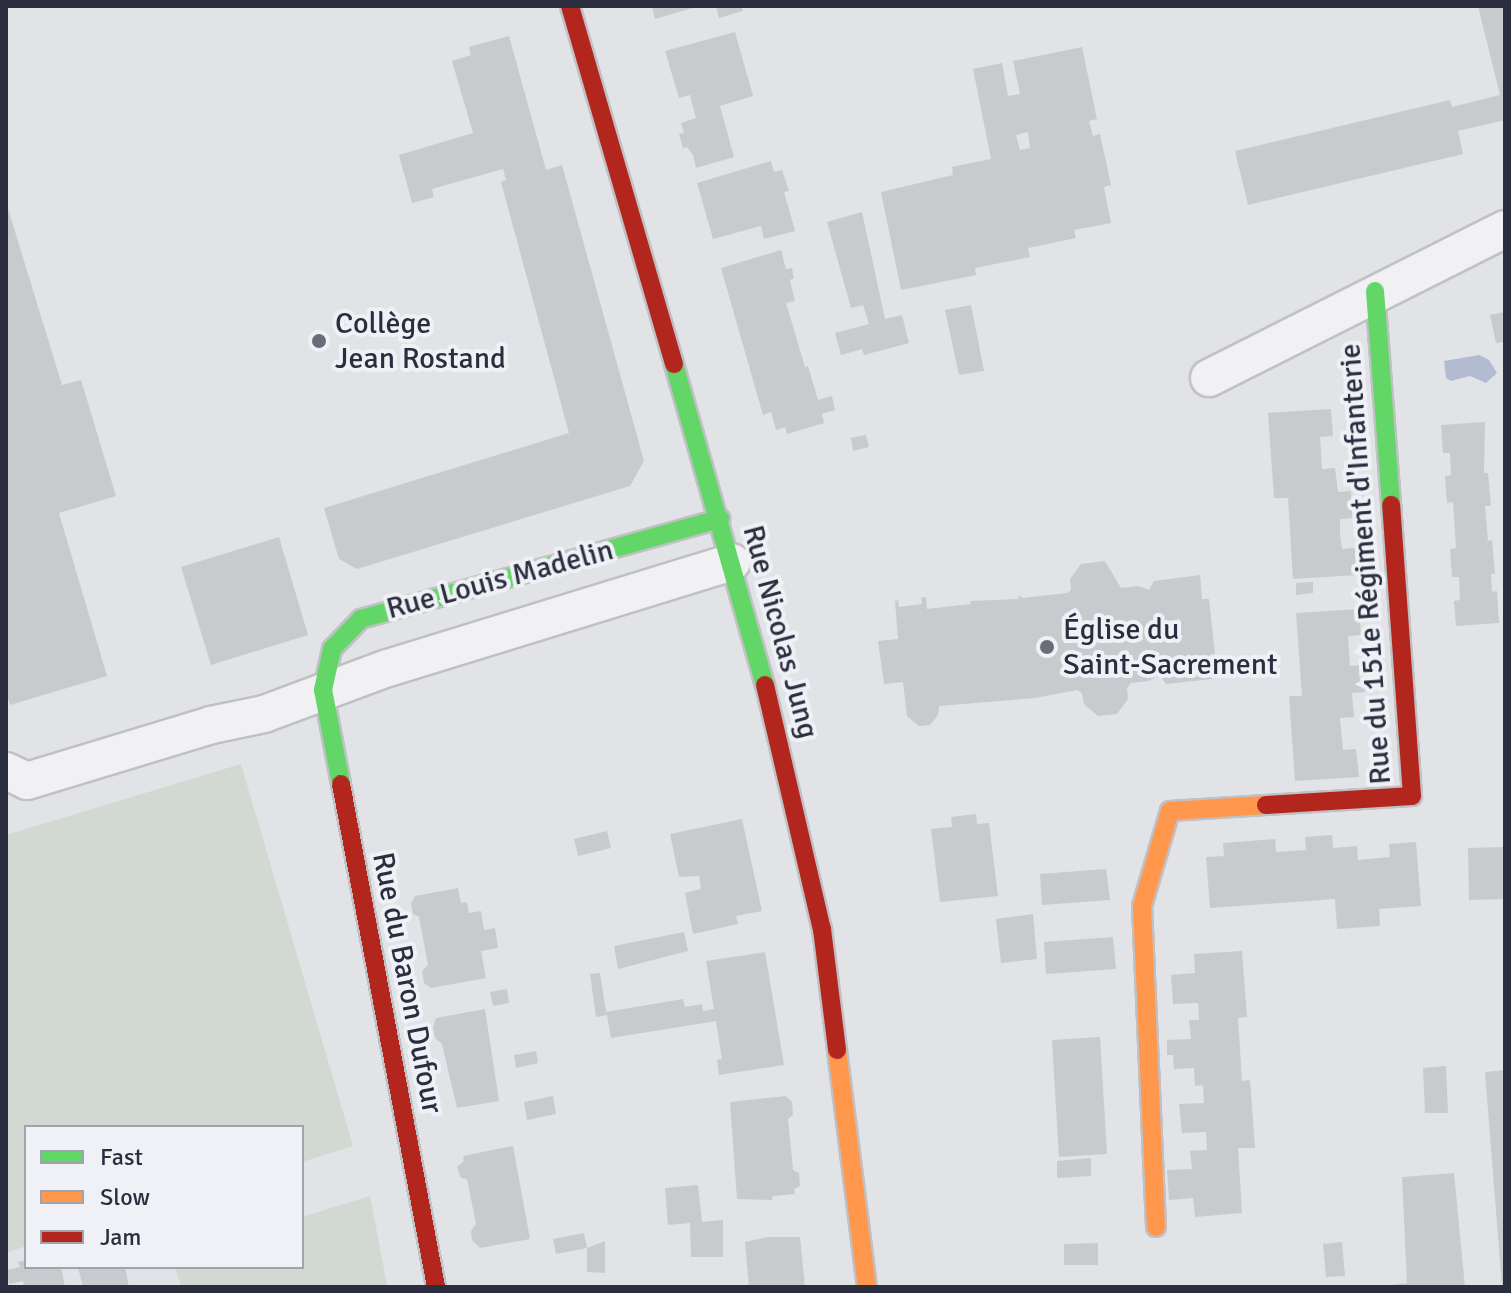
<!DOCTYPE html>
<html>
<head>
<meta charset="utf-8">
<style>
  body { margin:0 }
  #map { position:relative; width:1511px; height:1293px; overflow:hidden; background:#e2e3e6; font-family:Signika,sans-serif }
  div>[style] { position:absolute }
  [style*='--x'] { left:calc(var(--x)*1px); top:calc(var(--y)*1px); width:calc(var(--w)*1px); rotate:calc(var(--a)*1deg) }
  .green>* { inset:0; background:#d1d9d2 }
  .water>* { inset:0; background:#b2bbcf }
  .building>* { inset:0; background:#c8cacd }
  .roads { filter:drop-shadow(2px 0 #c0c1c4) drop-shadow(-2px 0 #c0c1c4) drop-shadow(0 2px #c0c1c4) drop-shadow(0 -2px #c0c1c4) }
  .street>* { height:36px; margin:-18px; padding:0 18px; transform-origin:18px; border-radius:18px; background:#f1f1f4 }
  .fast>* { height:18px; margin:-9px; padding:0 9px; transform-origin:9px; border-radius:9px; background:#63d668 }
  .slow>* { height:18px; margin:-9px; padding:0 9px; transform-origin:9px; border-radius:9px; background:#ff974d }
  .jam>* { height:18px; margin:-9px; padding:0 9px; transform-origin:9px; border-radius:9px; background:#b3261e }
  .dots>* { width:22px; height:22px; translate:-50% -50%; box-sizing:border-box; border:4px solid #f0f1f6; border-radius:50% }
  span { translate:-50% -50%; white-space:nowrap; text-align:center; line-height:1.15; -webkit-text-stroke:8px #f0f1f6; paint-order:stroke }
  .poi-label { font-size:30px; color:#2a2e3e }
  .left { translate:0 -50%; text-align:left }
  .street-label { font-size:30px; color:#2a2e3e }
  .frame { position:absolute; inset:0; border:8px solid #2a2e3e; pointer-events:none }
  .legend { position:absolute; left:24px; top:1125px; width:280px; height:144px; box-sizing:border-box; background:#f0f1f6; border:2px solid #a1a3ac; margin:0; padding:10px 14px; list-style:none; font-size:24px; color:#2a2e3e }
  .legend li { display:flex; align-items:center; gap:16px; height:40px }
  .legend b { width:40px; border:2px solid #a1a3ac }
</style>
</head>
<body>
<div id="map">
  <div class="green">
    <i style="clip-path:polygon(241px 764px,353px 1146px,302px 1162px,302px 1127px,26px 1127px,26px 1246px,6px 1253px,6px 835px)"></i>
    <i style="clip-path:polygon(370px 1196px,387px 1285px,181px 1287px,175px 1267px,302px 1267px,302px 1217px)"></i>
  </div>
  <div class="water">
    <i style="clip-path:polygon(1479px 355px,1489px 360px,1497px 373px,1486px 383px,1470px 376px,1451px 381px,1446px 378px,1444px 361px)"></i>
  </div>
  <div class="building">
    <i style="clip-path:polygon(652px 6px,696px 6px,696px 7px,655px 19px)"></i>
    <i style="clip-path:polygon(716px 6px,741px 6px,743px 11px,719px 18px)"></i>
    <i style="clip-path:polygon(1478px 6px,1505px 6px,1505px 120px,1458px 131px,1463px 154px,1248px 205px,1235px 151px,1450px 100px,1452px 107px,1500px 95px)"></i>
    <i style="clip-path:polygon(735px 32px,753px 96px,720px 106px,734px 157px,696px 168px,693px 155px,687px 147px,683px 148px,679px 134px,684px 133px,681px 123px,696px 118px,690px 95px,679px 98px,665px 51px)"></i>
    <i style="clip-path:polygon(509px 36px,546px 170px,562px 165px,644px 461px,630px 486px,357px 569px,339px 559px,324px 508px,569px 433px,501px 182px,506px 180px,503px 169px,432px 189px,434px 197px,412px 203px,399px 155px,473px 133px,452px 61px,471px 55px,469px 47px)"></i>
    <i style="clip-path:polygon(evenodd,1082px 47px,1097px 119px,1089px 121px,1093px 136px,1100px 134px,1111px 185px,1104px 187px,1111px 223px,1074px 230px,1076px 238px,1028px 248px,1030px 257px,975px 268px,976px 275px,901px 290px,881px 192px,953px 175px,952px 167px,991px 159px,973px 69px,1002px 63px,1008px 96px,1020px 94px,1013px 61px,1082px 47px,1028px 132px,1030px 148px,1020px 150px,1016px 135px,1028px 132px)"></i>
    <i style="clip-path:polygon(771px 161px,774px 172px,782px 170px,789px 191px,784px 192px,795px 231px,764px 239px,761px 226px,713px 239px,697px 183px)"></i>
    <i style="clip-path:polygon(6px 202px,62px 385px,81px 380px,116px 496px,59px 513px,107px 676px,10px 705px,6px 692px)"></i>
    <i style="clip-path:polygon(862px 212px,885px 319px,902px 315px,909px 343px,864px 355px,862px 349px,841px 355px,835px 333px,869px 324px,863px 305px,851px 308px,827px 222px)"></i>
    <i style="clip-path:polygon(781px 250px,786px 269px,792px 268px,794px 278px,790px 280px,795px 301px,786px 303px,805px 367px,808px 366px,818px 400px,832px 396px,835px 410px,822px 414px,824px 423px,787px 434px,785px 427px,776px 430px,771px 412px,763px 415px,721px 268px)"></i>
    <i style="clip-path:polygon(971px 305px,984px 371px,959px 375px,945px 310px)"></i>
    <i style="clip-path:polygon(1505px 312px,1505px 342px,1496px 343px,1490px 315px)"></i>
    <i style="clip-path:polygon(1331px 409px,1333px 436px,1320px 437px,1322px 469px,1335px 468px,1338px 492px,1351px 491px,1353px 518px,1340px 519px,1340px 534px,1342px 549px,1355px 548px,1357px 575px,1293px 579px,1288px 498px,1274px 498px,1268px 413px)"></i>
    <i style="clip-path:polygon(1485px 422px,1484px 473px,1488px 473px,1491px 506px,1485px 506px,1488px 541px,1492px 540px,1495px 574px,1491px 574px,1492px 592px,1497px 591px,1499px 623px,1456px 626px,1454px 601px,1460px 600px,1459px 577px,1452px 577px,1450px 549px,1456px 548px,1453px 502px,1447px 503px,1445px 476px,1451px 475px,1450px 453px,1443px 453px,1441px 425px)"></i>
    <i style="clip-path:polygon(866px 435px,869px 447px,853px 451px,851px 438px)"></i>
    <i style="clip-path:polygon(279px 537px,308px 635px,211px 665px,181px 567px)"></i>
    <i style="clip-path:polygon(1105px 561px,1121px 588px,1138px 586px,1149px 590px,1154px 581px,1200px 575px,1202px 599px,1209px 599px,1215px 654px,1209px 655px,1212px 679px,1166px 684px,1159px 675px,1149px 681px,1131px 683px,1127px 688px,1128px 699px,1117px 714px,1098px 716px,1084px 704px,1082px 693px,1077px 690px,1035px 698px,939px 706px,938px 715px,930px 725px,919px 726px,907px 716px,903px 682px,884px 684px,878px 641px,898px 639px,895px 601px,898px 600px,899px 607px,922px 604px,921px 598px,926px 597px,927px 609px,971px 604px,970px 601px,1019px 599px,1018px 595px,1023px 598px,1067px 593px,1071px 590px,1070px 579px,1081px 564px)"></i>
    <i style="clip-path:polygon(1313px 582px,1313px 593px,1296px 595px,1296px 583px)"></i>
    <i style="clip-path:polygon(1359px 609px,1361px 635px,1348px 636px,1350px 666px,1363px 665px,1365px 692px,1352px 693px,1354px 717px,1340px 718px,1343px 750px,1356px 749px,1359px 777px,1295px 781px,1289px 696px,1302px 696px,1296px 613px)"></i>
    <i style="clip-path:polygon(976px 814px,977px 824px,989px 823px,998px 896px,940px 902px,931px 829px,952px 827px,951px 817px)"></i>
    <i style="clip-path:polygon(742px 819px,762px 911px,736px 916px,738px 924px,693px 934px,685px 893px,701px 889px,699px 876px,679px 877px,670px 834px)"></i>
    <i style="clip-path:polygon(607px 831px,611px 848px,578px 856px,574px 839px)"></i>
    <i style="clip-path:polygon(1332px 835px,1333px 848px,1357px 846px,1358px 860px,1390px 857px,1389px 844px,1416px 842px,1421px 906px,1379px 909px,1380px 926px,1337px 929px,1335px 899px,1210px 908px,1206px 857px,1224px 856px,1223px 843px,1275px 839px,1276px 852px,1306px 850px,1305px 837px)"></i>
    <i style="clip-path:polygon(1505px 847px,1505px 899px,1469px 900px,1468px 848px)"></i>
    <i style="clip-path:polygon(1106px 869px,1110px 900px,1042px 905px,1040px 874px)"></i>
    <i style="clip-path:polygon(458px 888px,461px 903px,467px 902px,469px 913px,481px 911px,484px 930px,495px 928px,498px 948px,481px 951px,486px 978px,431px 988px,424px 983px,422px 971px,428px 965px,419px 917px,413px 914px,411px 903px,415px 896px)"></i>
    <i style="clip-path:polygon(1033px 914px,1037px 959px,1001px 963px,996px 919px)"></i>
    <i style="clip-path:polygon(684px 932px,688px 951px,618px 969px,614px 946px)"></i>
    <i style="clip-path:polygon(1113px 937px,1116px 969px,1046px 974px,1044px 942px)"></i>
    <i style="clip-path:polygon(1242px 951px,1247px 1017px,1238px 1018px,1242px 1081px,1250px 1080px,1255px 1148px,1238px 1148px,1242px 1213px,1195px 1217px,1193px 1198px,1169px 1200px,1167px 1170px,1192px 1169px,1190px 1151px,1207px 1150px,1206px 1132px,1182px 1133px,1179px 1104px,1204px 1103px,1203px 1085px,1195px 1086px,1194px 1068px,1174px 1069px,1173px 1055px,1167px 1055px,1167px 1040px,1191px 1039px,1189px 1020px,1199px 1020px,1198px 1003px,1173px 1004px,1171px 975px,1195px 973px,1194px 954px)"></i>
    <i style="clip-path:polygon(765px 952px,784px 1065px,719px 1075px,717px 1060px,722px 1059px,716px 1021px,611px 1038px,607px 1015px,596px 1017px,590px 974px,600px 973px,606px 1012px,683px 999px,685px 1007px,702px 1004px,703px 1011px,714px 1009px,706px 961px)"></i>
    <i style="clip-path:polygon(507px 989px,509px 1003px,493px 1006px,490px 992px)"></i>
    <i style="clip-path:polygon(485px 1009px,499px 1101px,457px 1108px,442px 1044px,435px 1038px,433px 1027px,436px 1018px)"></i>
    <i style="clip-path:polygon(1100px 1037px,1107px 1154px,1059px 1157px,1052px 1040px)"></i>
    <i style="clip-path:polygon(536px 1051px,538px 1063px,516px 1068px,514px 1055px)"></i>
    <i style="clip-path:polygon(1446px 1066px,1448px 1113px,1425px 1113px,1423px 1068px)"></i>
    <i style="clip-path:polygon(1505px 1070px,1505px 1287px,1502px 1287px,1485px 1072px)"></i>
    <i style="clip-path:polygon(553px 1096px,556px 1114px,527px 1120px,524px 1102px)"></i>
    <i style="clip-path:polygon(786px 1096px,792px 1102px,793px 1115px,788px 1119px,793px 1170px,799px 1173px,800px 1186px,794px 1189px,795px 1194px,773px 1196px,772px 1200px,737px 1199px,730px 1102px)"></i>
    <i style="clip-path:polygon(513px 1146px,530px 1239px,480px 1248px,472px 1240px,471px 1231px,476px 1224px,467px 1179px,461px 1178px,457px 1167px,464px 1161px,463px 1156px)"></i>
    <i style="clip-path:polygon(1091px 1158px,1091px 1176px,1057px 1178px,1057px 1161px)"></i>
    <i style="clip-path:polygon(1454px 1173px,1465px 1287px,1374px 1287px,1407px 1283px,1402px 1177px)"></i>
    <i style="clip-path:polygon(698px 1185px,702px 1222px,723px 1220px,723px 1257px,691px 1257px,690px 1223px,668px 1225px,665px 1188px)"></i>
    <i style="clip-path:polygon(584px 1233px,587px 1248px,556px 1254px,553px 1239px)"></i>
    <i style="clip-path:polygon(768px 1237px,800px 1237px,805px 1287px,749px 1287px,745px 1242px)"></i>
    <i style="clip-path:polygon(605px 1241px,605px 1273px,587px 1272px,587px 1248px)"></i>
    <i style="clip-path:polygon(1342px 1242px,1345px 1276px,1326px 1277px,1323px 1244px)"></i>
    <i style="clip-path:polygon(1098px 1243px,1098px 1265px,1064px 1265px,1064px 1244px)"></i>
    <i style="clip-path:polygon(26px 1260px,26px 1267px,61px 1267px,65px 1287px,24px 1287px,23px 1281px,9px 1284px,6px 1270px,20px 1267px,18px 1262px)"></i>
    <i style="clip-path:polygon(78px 1267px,125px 1267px,129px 1287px,83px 1287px)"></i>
  </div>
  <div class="roads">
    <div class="street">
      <i style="--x:1209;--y:378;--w:331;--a:-26.7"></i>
      <i style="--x:6;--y:771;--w:23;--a:25"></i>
      <i style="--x:27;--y:781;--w:192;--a:-16.9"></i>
      <i style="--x:211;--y:725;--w:54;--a:-11.7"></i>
      <i style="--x:264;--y:714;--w:132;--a:-20.4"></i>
      <i style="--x:388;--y:668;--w:360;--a:-17.1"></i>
    </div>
    <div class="fast">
      <i style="--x:1375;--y:291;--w:215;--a:85.7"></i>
      <i style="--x:674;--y:364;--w:334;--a:74.2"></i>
      <i style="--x:341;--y:784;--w:96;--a:-100.8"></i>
      <i style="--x:323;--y:690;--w:42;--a:-77.6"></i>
      <i style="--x:332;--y:649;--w:42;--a:-46"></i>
      <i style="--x:361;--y:619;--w:373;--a:-15.6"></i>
    </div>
    <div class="slow">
      <i style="--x:837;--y:1050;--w:239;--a:82.8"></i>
      <i style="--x:1156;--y:1227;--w:321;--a:-92.5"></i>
      <i style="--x:1142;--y:906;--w:99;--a:-73.6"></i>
      <i style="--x:1170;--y:811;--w:96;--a:-3.6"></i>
    </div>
    <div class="jam">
      <i style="--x:570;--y:6;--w:373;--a:73.8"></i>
      <i style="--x:765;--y:685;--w:251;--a:76.9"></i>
      <i style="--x:822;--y:929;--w:122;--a:82.9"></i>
      <i style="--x:341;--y:784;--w:512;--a:79.3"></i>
      <i style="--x:1266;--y:805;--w:146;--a:-3.5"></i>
      <i style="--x:1412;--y:796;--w:292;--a:-94.1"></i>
    </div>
  </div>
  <div class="dots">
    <i style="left:319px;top:341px;background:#6a6d79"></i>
    <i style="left:1047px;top:647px;background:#6a6d79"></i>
  </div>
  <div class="poi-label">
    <span class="left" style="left:335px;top:341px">Collège<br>Jean Rostand</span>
    <span class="left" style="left:1063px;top:647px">Église du<br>Saint-Sacrement</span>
  </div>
  <div class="street-label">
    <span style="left:1366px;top:564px;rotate:-94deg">Rue du 151e Régiment d'Infanterie</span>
    <span style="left:500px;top:580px;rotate:-15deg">Rue Louis Madelin</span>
    <span style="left:780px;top:632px;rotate:75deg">Rue Nicolas Jung</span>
    <span style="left:407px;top:983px;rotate:79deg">Rue du Baron Dufour</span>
  </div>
  <div class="frame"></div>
  <ul class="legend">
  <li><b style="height:10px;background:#63d668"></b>Fast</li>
  <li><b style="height:10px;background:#ff974d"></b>Slow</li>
  <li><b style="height:10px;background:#b3261e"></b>Jam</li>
  </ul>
</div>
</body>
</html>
